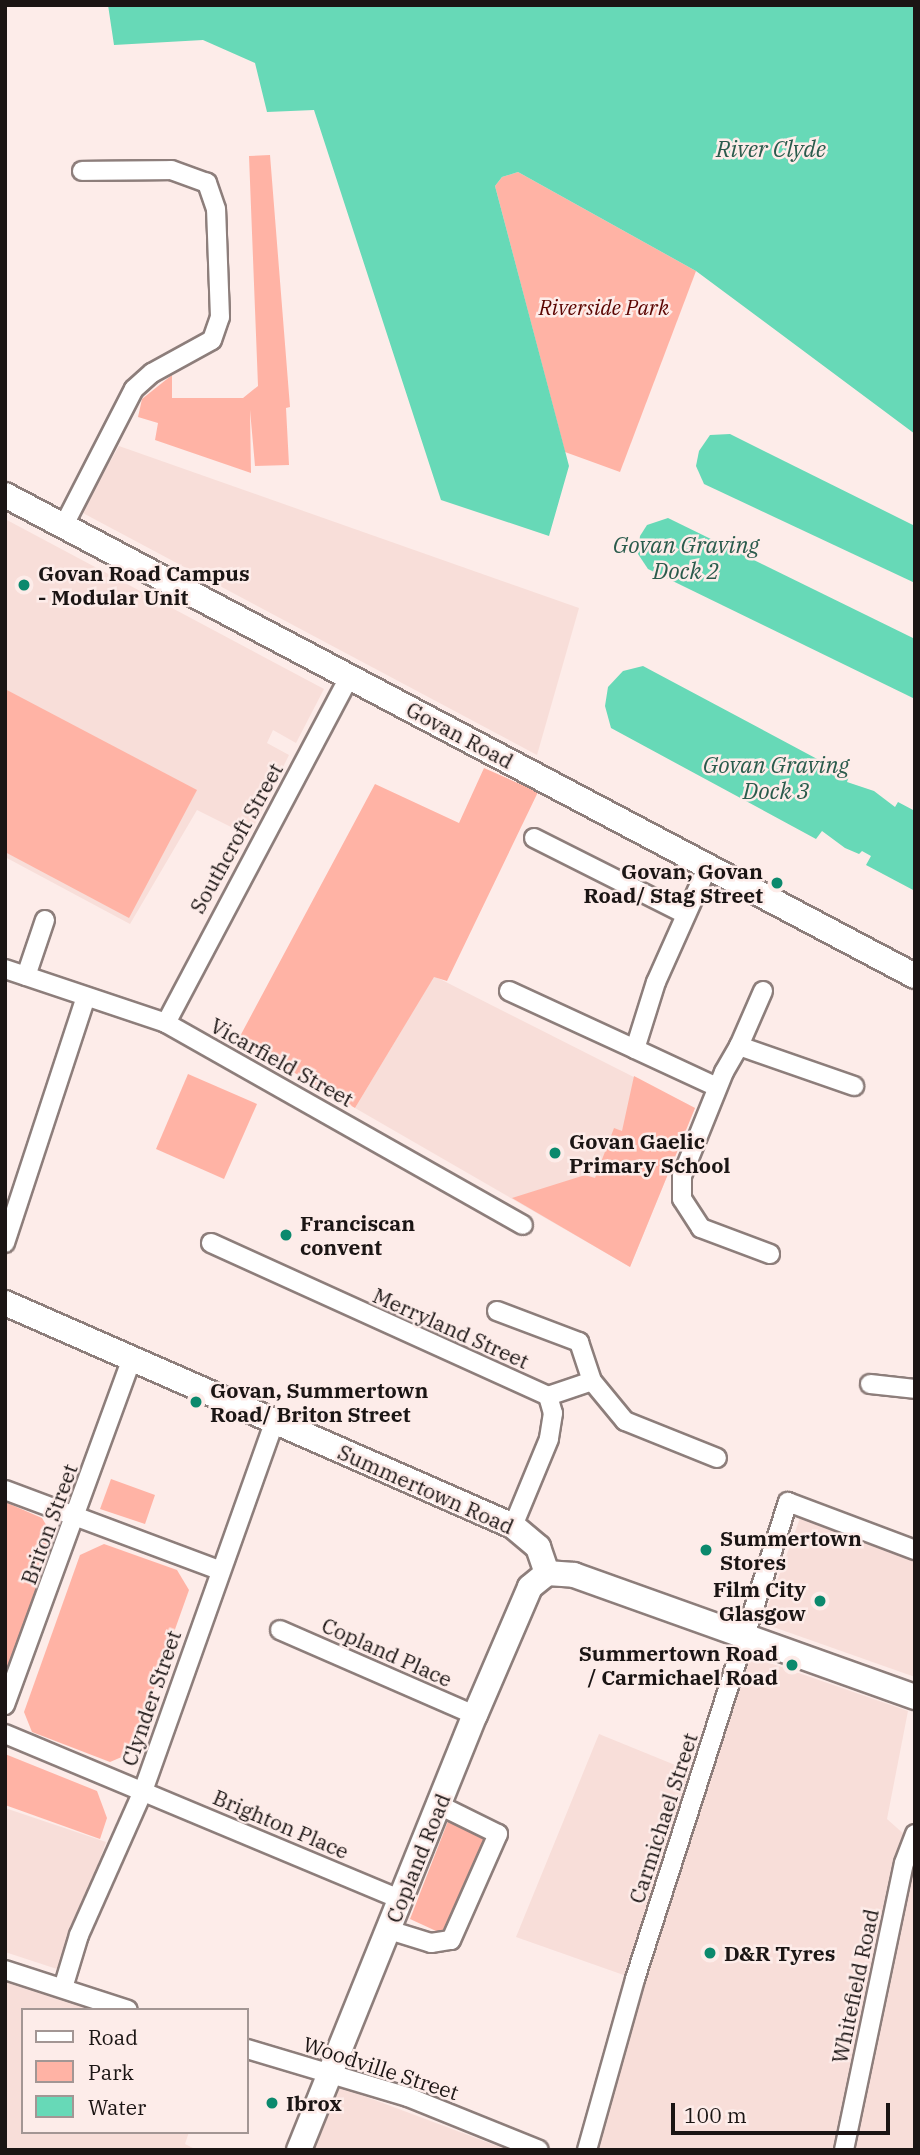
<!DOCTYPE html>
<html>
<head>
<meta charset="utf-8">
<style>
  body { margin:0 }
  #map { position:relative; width:920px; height:2155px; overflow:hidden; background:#fdece9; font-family:"IBM Plex Serif",serif }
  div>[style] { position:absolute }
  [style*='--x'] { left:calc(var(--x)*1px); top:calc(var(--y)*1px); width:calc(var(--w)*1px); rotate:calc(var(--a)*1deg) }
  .built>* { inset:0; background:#f8ded9 }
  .green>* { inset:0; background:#ffb3a5 }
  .water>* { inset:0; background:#67d9b7 }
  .roads { filter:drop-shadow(2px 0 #8d7e7b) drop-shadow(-2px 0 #8d7e7b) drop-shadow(0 2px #8d7e7b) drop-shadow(0 -2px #8d7e7b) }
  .street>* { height:18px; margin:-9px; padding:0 9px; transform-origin:9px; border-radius:9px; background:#fff }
  .secondary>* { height:24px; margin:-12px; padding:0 12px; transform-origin:12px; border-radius:12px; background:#fff }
  .dots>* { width:19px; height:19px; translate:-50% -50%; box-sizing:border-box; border:4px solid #fdece9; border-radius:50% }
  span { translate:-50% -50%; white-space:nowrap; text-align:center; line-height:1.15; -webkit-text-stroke:5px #fdece9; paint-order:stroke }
  .park-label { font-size:21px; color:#5a0400; font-style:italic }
  .poi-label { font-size:21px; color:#1b1514; font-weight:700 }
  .left { translate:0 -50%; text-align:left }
  .right { translate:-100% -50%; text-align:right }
  .street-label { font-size:21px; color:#1b1514 }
  .water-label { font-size:23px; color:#2a5b4c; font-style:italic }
  .frame { position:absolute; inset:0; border:7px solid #1b1514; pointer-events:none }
  .legend { position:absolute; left:21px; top:2008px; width:228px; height:126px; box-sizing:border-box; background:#fdece9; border:2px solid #a39694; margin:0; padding:9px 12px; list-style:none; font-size:21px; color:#1b1514 }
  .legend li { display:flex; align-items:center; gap:14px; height:35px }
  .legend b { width:35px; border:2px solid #a39694 }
  .scale { position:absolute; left:671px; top:2103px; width:219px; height:32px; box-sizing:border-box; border:4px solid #1b1514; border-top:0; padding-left:9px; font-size:21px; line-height:24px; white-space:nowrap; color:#1b1514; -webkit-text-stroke:5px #fdece9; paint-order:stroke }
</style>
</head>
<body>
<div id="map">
  <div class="built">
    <i style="clip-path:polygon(119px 446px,579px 608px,537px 755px,81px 512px)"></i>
    <i style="clip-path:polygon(5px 519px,324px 689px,296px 743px,273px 730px,267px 743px,289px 755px,249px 836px,197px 810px,130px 924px,5px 857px)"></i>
    <i style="clip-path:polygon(434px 976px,695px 1108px,630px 1267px,355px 1108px)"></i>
    <i style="clip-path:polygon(800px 1518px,915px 1561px,915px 1677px,762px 1623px)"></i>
    <i style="clip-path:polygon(750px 1656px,908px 1711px,887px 1819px,915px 1844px,915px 2150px,590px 2150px,635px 1979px,516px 1937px,599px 1734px,707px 1778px)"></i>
    <i style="clip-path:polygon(5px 1808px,106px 1842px,60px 1970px,5px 1952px)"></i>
    <i style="clip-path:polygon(5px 1982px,92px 2010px,23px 2010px,23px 2132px,189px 2132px,185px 2144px,197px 2150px,5px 2150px)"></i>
    <i style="clip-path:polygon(340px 2087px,508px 2150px,312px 2150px)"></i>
  </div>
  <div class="green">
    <i style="clip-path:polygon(270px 155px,290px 407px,286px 408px,289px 465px,255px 466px,250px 410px,251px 473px,155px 440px,158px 423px,138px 417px,142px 399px,172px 375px,172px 398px,243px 398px,258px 386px,249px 156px)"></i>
    <i style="clip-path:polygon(518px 172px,696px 271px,620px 472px,565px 452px,495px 186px,502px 177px)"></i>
    <i style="clip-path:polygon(5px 689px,197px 790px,129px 918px,5px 852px)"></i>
    <i style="clip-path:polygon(484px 768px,538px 792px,447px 981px,434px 977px,355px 1108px,238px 1040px,375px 784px,459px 823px)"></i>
    <i style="clip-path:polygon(188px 1074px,257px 1104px,224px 1179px,156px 1149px)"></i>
    <i style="clip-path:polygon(634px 1076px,695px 1108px,630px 1267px,512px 1198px,585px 1175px,595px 1178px,614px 1128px,622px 1131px)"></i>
    <i style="clip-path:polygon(111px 1479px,155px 1495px,145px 1524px,100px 1509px)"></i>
    <i style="clip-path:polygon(5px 1502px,42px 1518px,54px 1538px,5px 1684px)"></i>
    <i style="clip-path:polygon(104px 1544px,177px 1570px,189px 1590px,131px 1753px,110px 1762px,32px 1732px,24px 1712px,80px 1555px)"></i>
    <i style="clip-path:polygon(5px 1754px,97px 1791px,107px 1818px,100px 1839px,5px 1805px)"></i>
    <i style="clip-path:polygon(450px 1816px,493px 1836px,447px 1936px,410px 1919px)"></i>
  </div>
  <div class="water">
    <i style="clip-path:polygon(108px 5px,915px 5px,915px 434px,696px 271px,518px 172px,502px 177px,495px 186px,569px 466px,549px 536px,441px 500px,314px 110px,267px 112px,255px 63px,203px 40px,114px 45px)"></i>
    <i style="clip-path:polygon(730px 434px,915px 526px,915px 583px,704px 484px,696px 466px,699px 451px,710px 435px)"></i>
    <i style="clip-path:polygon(668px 518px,915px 639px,915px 699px,648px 569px,638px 554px,640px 536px,647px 525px)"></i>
    <i style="clip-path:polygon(643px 666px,849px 776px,847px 782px,874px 791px,895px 807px,898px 802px,915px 811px,915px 891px,866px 865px,871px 856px,862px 851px,859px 854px,845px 848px,822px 831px,816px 839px,611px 728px,605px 706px,608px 687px,623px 671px)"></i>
  </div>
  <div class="roads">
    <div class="street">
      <i style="--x:63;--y:527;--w:155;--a:-62.8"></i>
      <i style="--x:134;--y:389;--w:24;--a:-42"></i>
      <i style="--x:152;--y:373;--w:68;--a:-28.8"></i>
      <i style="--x:212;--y:340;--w:24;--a:-71"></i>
      <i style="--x:220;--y:317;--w:108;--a:-92.1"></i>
      <i style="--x:216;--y:209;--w:28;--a:-109"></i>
      <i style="--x:207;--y:183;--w:38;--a:-160"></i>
      <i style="--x:171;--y:170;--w:89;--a:179.4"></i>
      <i style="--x:534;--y:838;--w:169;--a:26.7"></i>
      <i style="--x:708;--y:866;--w:127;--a:114.1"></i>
      <i style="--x:656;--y:982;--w:70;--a:107.4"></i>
      <i style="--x:635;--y:1049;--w:90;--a:24.9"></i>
      <i style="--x:5;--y:969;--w:170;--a:18.5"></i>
      <i style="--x:166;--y:1023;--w:410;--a:29.5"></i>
      <i style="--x:26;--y:976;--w:59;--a:-71.3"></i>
      <i style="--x:509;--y:991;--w:139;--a:24.7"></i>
      <i style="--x:166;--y:1023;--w:391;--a:-62.1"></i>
      <i style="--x:739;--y:1046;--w:60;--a:-66.4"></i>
      <i style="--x:5;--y:1243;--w:259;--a:-71.8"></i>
      <i style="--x:211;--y:1243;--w:370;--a:24.4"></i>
      <i style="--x:548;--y:1396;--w:18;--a:74"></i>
      <i style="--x:553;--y:1413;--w:26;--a:99"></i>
      <i style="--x:549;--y:1439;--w:94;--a:112.5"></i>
      <i style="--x:770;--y:1254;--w:74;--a:-159.4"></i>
      <i style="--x:701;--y:1228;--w:35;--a:-123"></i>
      <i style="--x:682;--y:1199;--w:23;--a:-90"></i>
      <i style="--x:682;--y:1176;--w:112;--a:-68"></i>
      <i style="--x:724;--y:1072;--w:30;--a:-60"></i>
      <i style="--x:739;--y:1046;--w:122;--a:19.2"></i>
      <i style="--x:497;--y:1311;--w:88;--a:20.7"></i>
      <i style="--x:579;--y:1342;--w:41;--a:71.6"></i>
      <i style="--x:870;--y:1384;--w:45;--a:6.3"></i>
      <i style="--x:548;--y:1396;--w:46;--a:-18.8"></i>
      <i style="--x:592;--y:1381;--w:52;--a:50.5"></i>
      <i style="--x:625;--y:1421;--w:99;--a:21.9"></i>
      <i style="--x:5;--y:1490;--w:228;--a:20.5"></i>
      <i style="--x:280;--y:1630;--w:213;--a:23.6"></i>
      <i style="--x:5;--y:1705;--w:370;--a:-69.9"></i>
      <i style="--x:5;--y:1734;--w:429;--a:22.7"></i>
      <i style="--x:389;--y:1930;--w:44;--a:17.2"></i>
      <i style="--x:431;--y:1943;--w:20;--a:-9"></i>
      <i style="--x:451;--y:1940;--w:116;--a:-66.1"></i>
      <i style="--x:498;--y:1834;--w:66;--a:-153.8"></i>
      <i style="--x:5;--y:1970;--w:129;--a:18"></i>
      <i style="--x:63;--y:1988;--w:55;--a:-73.2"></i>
      <i style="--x:79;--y:1935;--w:158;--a:-66"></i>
      <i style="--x:143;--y:1791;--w:393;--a:-70.4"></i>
      <i style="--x:247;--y:2049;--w:168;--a:16.6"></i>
      <i style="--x:408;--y:2097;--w:141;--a:22"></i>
      <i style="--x:587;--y:2150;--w:178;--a:-74.3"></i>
      <i style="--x:635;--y:1979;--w:501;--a:-72.22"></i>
      <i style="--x:788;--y:1502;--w:136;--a:20.7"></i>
      <i style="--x:844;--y:2150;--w:293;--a:-78.2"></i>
      <i style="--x:904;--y:1863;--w:31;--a:-69"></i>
    </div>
    <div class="secondary">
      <i style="--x:5;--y:495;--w:1029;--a:27.86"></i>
      <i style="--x:5;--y:1303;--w:555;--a:23.7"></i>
      <i style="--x:513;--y:1526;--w:33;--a:40"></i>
      <i style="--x:538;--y:1547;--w:28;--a:71"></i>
      <i style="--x:547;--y:1573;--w:27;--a:4"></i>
      <i style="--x:574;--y:1575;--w:362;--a:19.7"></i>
      <i style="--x:299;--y:2150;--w:469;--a:-68"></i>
      <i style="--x:475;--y:1715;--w:139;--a:-66.7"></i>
      <i style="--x:530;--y:1587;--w:22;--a:-39"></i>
    </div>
  </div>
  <div class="dots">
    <i style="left:24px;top:585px;background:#0b896d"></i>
    <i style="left:777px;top:883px;background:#0b896d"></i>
    <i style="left:555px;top:1153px;background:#0b896d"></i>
    <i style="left:286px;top:1235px;background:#0b896d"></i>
    <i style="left:196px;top:1402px;background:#0b896d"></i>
    <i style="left:706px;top:1550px;background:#0b896d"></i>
    <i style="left:820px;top:1601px;background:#0b896d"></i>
    <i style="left:792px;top:1665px;background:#0b896d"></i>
    <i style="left:710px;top:1953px;background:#0b896d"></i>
    <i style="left:272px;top:2103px;background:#0b896d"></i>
  </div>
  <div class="park-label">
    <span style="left:604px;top:307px">Riverside Park</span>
  </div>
  <div class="poi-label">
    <span class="left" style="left:38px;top:585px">Govan Road Campus<br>- Modular Unit</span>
    <span class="right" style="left:763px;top:883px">Govan, Govan<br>Road/ Stag Street</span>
    <span class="left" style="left:569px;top:1153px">Govan Gaelic<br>Primary School</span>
    <span class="left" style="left:300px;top:1235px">Franciscan<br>convent</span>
    <span class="left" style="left:210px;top:1402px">Govan, Summertown<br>Road/ Briton Street</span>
    <span class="left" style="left:720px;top:1550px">Summertown<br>Stores</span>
    <span class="right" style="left:806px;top:1601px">Film City<br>Glasgow</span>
    <span class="right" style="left:778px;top:1665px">Summertown Road<br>/ Carmichael Road</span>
    <span class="left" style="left:724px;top:1953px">D&amp;R Tyres</span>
    <span class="left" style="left:286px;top:2103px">Ibrox</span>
  </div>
  <div class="street-label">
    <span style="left:460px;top:735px;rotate:28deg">Govan Road</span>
    <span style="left:236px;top:838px;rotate:-61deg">Southcroft Street</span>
    <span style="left:282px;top:1062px;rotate:29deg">Vicarfield Street</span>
    <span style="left:451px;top:1328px;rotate:24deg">Merryland Street</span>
    <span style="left:426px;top:1489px;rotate:24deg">Summertown Road</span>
    <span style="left:49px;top:1524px;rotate:-70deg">Briton Street</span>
    <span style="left:387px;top:1652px;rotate:24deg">Copland Place</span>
    <span style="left:151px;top:1698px;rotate:-71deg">Clynder Street</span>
    <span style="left:663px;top:1818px;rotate:-72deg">Carmichael Street</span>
    <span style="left:281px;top:1824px;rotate:23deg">Brighton Place</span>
    <span style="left:418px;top:1858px;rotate:-68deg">Copland Road</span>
    <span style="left:855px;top:1986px;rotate:-78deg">Whitefield Road</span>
    <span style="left:381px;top:2068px;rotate:18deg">Woodville Street</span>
  </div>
  <div class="water-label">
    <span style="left:771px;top:148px">River Clyde</span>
    <span style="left:686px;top:557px">Govan Graving<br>Dock 2</span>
    <span style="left:776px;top:777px">Govan Graving<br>Dock 3</span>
  </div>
  <div class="frame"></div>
  <ul class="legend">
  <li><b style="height:9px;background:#fff"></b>Road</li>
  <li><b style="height:19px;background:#ffb3a5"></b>Park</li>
  <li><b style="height:19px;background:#67d9b7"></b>Water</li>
  </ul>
  <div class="scale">100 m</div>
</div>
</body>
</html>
